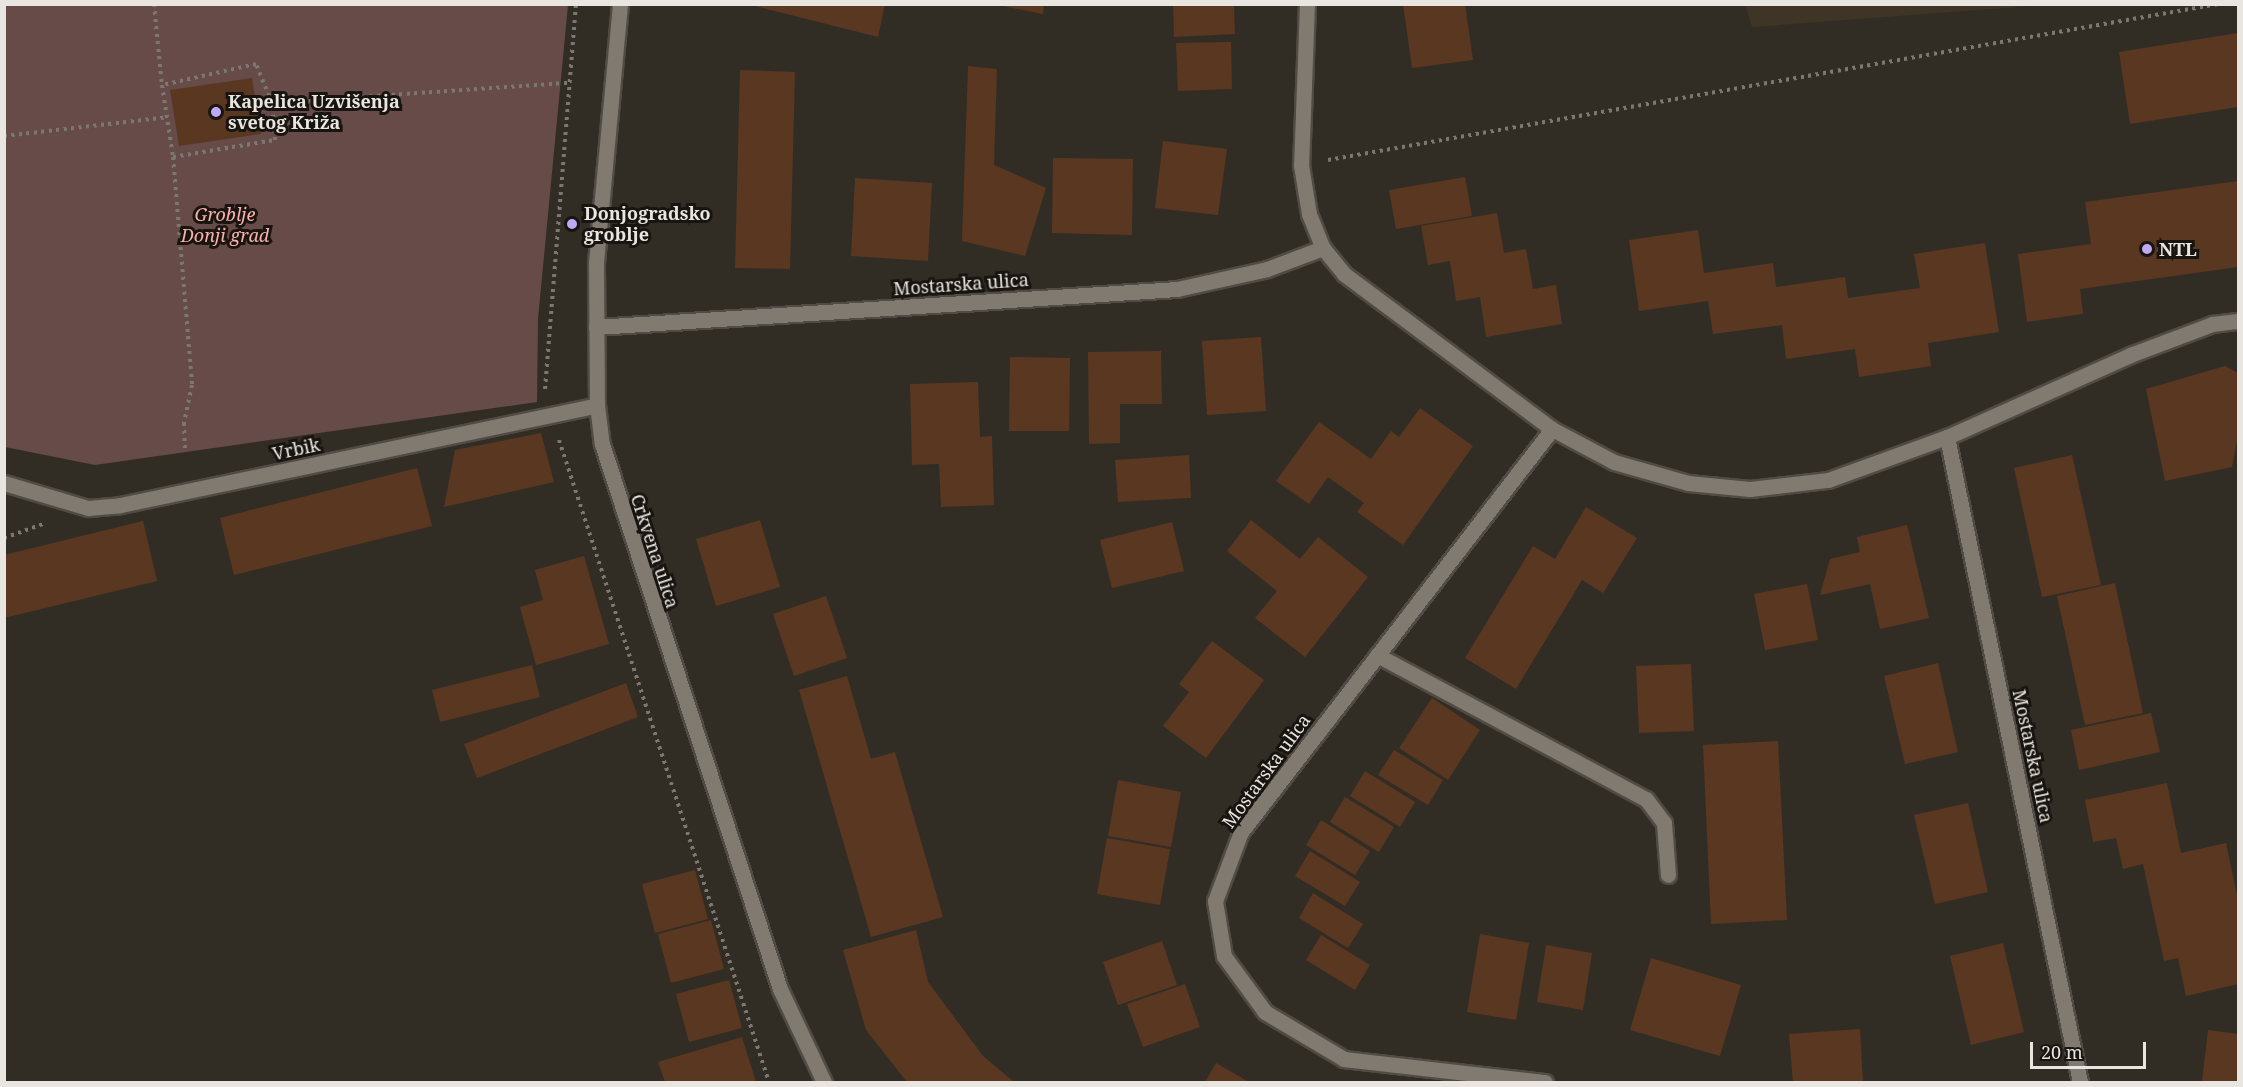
<!DOCTYPE html>
<html>
<head>
<meta charset="utf-8">
<style>
  body { margin:0 }
  #map { position:relative; width:2243px; height:1087px; overflow:hidden; background:#322d24; font-family:"Noto Serif",serif }
  div>[style] { position:absolute }
  [style*='--x'] { left:calc(var(--x)*1px); top:calc(var(--y)*1px); width:calc(var(--w)*1px); rotate:calc(var(--a)*1deg) }
  .built>* { inset:0; background:#3e3527 }
  .green>* { inset:0; background:#664b49 }
  .building>* { inset:0; background:#5a3721 }
  .path>* { height:4px; margin-top:-2px; transform-origin:0; background:repeating-linear-gradient(90deg,#7c7770 0 3px,transparent 0 7.5px) }
  .roads { filter:drop-shadow(2px 0 #504b44) drop-shadow(-2px 0 #504b44) drop-shadow(0 2px #504b44) drop-shadow(0 -2px #504b44) }
  .minor>* { height:15px; margin:-7.5px; padding:0 7.5px; transform-origin:7.5px; border-radius:7.5px; background:#807a70 }
  .dots>* { width:16px; height:16px; translate:-50% -50%; box-sizing:border-box; border:3px solid #181511; border-radius:50% }
  span { translate:-50% -50%; white-space:nowrap; text-align:center; line-height:1.15; -webkit-text-stroke:6px #181511; paint-order:stroke }
  .poi-label { font-size:18px; color:#e9e5e0; font-weight:700 }
  .left { translate:0 -50%; text-align:left }
  .park-label { font-size:18px; color:#fdb0ab; font-style:italic }
  .street-label { font-size:18px; color:#e9e5e0 }
  .frame { position:absolute; inset:0; border:6px solid #e9e5e0; pointer-events:none }
  .scale { position:absolute; left:2030px; top:1042px; width:116px; height:27px; box-sizing:border-box; border:3px solid #e9e5e0; border-top:0; padding-left:8px; font-size:18px; line-height:21px; white-space:nowrap; color:#e9e5e0; -webkit-text-stroke:4px #181511; paint-order:stroke }
</style>
</head>
<body>
<div id="map">
  <div class="built">
    <i style="clip-path:polygon(1745px 4px,2043px 4px,2043px 5px,1752px 27px)"></i>
  </div>
  <div class="green">
    <i style="clip-path:polygon(4px 5px,568px 5px,538px 319px,537px 402px,95px 465px,5px 447px)"></i>
  </div>
  <div class="building">
    <i style="clip-path:polygon(747px 4px,885px 4px,878px 37px)"></i>
    <i style="clip-path:polygon(993px 4px,1044px 4px,1043px 14px)"></i>
    <i style="clip-path:polygon(1173px 4px,1234px 4px,1235px 34px,1174px 37px)"></i>
    <i style="clip-path:polygon(1403px 4px,1465px 4px,1473px 60px,1412px 68px)"></i>
    <i style="clip-path:polygon(2238px 33px,2238px 107px,2130px 124px,2119px 52px)"></i>
    <i style="clip-path:polygon(1231px 42px,1232px 89px,1178px 91px,1176px 43px)"></i>
    <i style="clip-path:polygon(968px 66px,997px 69px,994px 165px,1046px 188px,1025px 256px,962px 241px)"></i>
    <i style="clip-path:polygon(740px 70px,795px 72px,790px 269px,735px 268px)"></i>
    <i style="clip-path:polygon(252px 78px,261px 134px,179px 146px,170px 90px)"></i>
    <i style="clip-path:polygon(1163px 141px,1227px 149px,1218px 215px,1155px 208px)"></i>
    <i style="clip-path:polygon(1053px 158px,1133px 159px,1132px 235px,1052px 233px)"></i>
    <i style="clip-path:polygon(1465px 177px,1472px 216px,1396px 229px,1389px 190px)"></i>
    <i style="clip-path:polygon(855px 178px,932px 183px,928px 261px,851px 256px)"></i>
    <i style="clip-path:polygon(2238px 181px,2238px 267px,2080px 289px,2083px 314px,2027px 322px,2018px 254px,2091px 244px,2085px 202px)"></i>
    <i style="clip-path:polygon(1497px 213px,1504px 253px,1526px 249px,1533px 289px,1556px 285px,1562px 324px,1486px 337px,1480px 297px,1456px 301px,1450px 261px,1428px 265px,1421px 226px)"></i>
    <i style="clip-path:polygon(1698px 230px,1704px 273px,1773px 263px,1776px 287px,1845px 277px,1848px 298px,1920px 288px,1914px 254px,1985px 243px,1999px 332px,1928px 343px,1931px 366px,1859px 377px,1855px 349px,1786px 359px,1782px 325px,1713px 334px,1708px 301px,1639px 311px,1629px 240px)"></i>
    <i style="clip-path:polygon(1261px 337px,1266px 411px,1207px 415px,1202px 341px)"></i>
    <i style="clip-path:polygon(1161px 351px,1162px 404px,1120px 404px,1120px 443px,1089px 444px,1088px 352px)"></i>
    <i style="clip-path:polygon(1010px 357px,1070px 358px,1069px 431px,1009px 431px)"></i>
    <i style="clip-path:polygon(2225px 366px,2238px 373px,2238px 436px,2232px 467px,2165px 481px,2146px 389px)"></i>
    <i style="clip-path:polygon(978px 382px,980px 437px,992px 436px,994px 505px,941px 507px,939px 464px,912px 465px,910px 384px)"></i>
    <i style="clip-path:polygon(1420px 408px,1473px 446px,1403px 545px,1357px 512px,1364px 503px,1328px 477px,1309px 504px,1276px 481px,1319px 422px,1371px 459px,1391px 431px,1399px 437px)"></i>
    <i style="clip-path:polygon(541px 433px,554px 482px,444px 507px,455px 450px)"></i>
    <i style="clip-path:polygon(1189px 455px,1191px 498px,1118px 502px,1115px 460px)"></i>
    <i style="clip-path:polygon(2072px 455px,2101px 585px,2042px 597px,2014px 468px)"></i>
    <i style="clip-path:polygon(417px 468px,432px 526px,234px 575px,220px 518px)"></i>
    <i style="clip-path:polygon(1586px 507px,1637px 538px,1603px 593px,1582px 580px,1516px 689px,1465px 658px,1533px 546px,1555px 559px)"></i>
    <i style="clip-path:polygon(760px 520px,780px 587px,716px 606px,696px 539px)"></i>
    <i style="clip-path:polygon(1251px 520px,1300px 559px,1318px 537px,1368px 577px,1305px 657px,1255px 618px,1277px 591px,1227px 551px)"></i>
    <i style="clip-path:polygon(143px 521px,157px 581px,4px 618px,4px 555px)"></i>
    <i style="clip-path:polygon(1172px 522px,1184px 571px,1112px 588px,1100px 540px)"></i>
    <i style="clip-path:polygon(1907px 525px,1929px 618px,1880px 629px,1870px 584px,1820px 595px,1830px 559px,1860px 552px,1857px 537px)"></i>
    <i style="clip-path:polygon(584px 556px,609px 644px,536px 665px,520px 607px,543px 600px,535px 570px)"></i>
    <i style="clip-path:polygon(2115px 583px,2143px 713px,2085px 725px,2057px 596px)"></i>
    <i style="clip-path:polygon(1807px 584px,1818px 640px,1765px 650px,1754px 594px)"></i>
    <i style="clip-path:polygon(826px 596px,847px 658px,794px 676px,773px 614px)"></i>
    <i style="clip-path:polygon(1212px 641px,1264px 680px,1206px 758px,1163px 726px,1189px 692px,1179px 684px)"></i>
    <i style="clip-path:polygon(1938px 663px,1958px 752px,1905px 764px,1884px 676px)"></i>
    <i style="clip-path:polygon(1691px 664px,1694px 731px,1639px 733px,1636px 666px)"></i>
    <i style="clip-path:polygon(532px 665px,540px 697px,440px 722px,432px 690px)"></i>
    <i style="clip-path:polygon(847px 676px,871px 759px,895px 752px,943px 917px,871px 937px,799px 690px)"></i>
    <i style="clip-path:polygon(626px 683px,638px 717px,477px 778px,464px 744px)"></i>
    <i style="clip-path:polygon(1432px 698px,1480px 730px,1448px 780px,1399px 748px)"></i>
    <i style="clip-path:polygon(2151px 713px,2160px 752px,2079px 770px,2071px 730px)"></i>
    <i style="clip-path:polygon(1778px 741px,1787px 920px,1711px 924px,1703px 745px)"></i>
    <i style="clip-path:polygon(1394px 750px,1443px 780px,1428px 805px,1378px 775px)"></i>
    <i style="clip-path:polygon(1365px 771px,1415px 802px,1400px 827px,1350px 796px)"></i>
    <i style="clip-path:polygon(1118px 780px,1181px 792px,1171px 847px,1108px 836px)"></i>
    <i style="clip-path:polygon(2167px 783px,2181px 853px,2226px 843px,2238px 900px,2238px 984px,2186px 996px,2178px 958px,2164px 961px,2143px 864px,2123px 869px,2116px 838px,2093px 842px,2085px 800px)"></i>
    <i style="clip-path:polygon(1345px 797px,1394px 827px,1379px 852px,1330px 822px)"></i>
    <i style="clip-path:polygon(1968px 803px,1988px 892px,1935px 904px,1914px 815px)"></i>
    <i style="clip-path:polygon(1321px 820px,1370px 851px,1355px 875px,1306px 845px)"></i>
    <i style="clip-path:polygon(1107px 838px,1170px 849px,1160px 905px,1097px 894px)"></i>
    <i style="clip-path:polygon(1310px 851px,1360px 882px,1345px 906px,1295px 876px)"></i>
    <i style="clip-path:polygon(695px 870px,708px 919px,655px 933px,642px 884px)"></i>
    <i style="clip-path:polygon(1313px 893px,1363px 924px,1348px 948px,1299px 918px)"></i>
    <i style="clip-path:polygon(711px 920px,724px 969px,671px 983px,658px 934px)"></i>
    <i style="clip-path:polygon(916px 930px,928px 982px,983px 1056px,1014px 1082px,907px 1082px,866px 1030px,843px 950px)"></i>
    <i style="clip-path:polygon(1480px 934px,1529px 943px,1516px 1020px,1467px 1012px)"></i>
    <i style="clip-path:polygon(1321px 935px,1370px 965px,1355px 990px,1306px 960px)"></i>
    <i style="clip-path:polygon(1162px 941px,1177px 985px,1118px 1005px,1103px 962px)"></i>
    <i style="clip-path:polygon(2003px 943px,2024px 1032px,1971px 1045px,1950px 956px)"></i>
    <i style="clip-path:polygon(1546px 945px,1592px 953px,1583px 1010px,1537px 1002px)"></i>
    <i style="clip-path:polygon(1651px 958px,1741px 985px,1720px 1056px,1630px 1030px)"></i>
    <i style="clip-path:polygon(729px 980px,742px 1028px,689px 1042px,676px 994px)"></i>
    <i style="clip-path:polygon(1185px 984px,1200px 1027px,1143px 1047px,1127px 1004px)"></i>
    <i style="clip-path:polygon(1860px 1029px,1863px 1082px,1793px 1082px,1789px 1034px)"></i>
    <i style="clip-path:polygon(2208px 1030px,2238px 1034px,2238px 1082px,2202px 1082px)"></i>
    <i style="clip-path:polygon(742px 1037px,756px 1082px,665px 1082px,658px 1062px)"></i>
    <i style="clip-path:polygon(1216px 1063px,1249px 1082px,1205px 1082px)"></i>
  </div>
  <div class="path">
    <i style="--x:154;--y:4;--w:81;--a:84.4"></i>
    <i style="--x:272;--y:103;--w:42;--a:-112.3"></i>
    <i style="--x:256;--y:64;--w:96;--a:167.4"></i>
    <i style="--x:162;--y:85;--w:73;--a:81.3"></i>
    <i style="--x:173;--y:157;--w:103;--a:-9.5"></i>
    <i style="--x:275;--y:140;--w:37;--a:-95"></i>
    <i style="--x:272;--y:103;--w:298;--a:-3.9"></i>
    <i style="--x:4;--y:136;--w:164;--a:-6.6"></i>
    <i style="--x:173;--y:157;--w:229;--a:85.2"></i>
    <i style="--x:192;--y:385;--w:39;--a:102"></i>
    <i style="--x:184;--y:423;--w:25;--a:88"></i>
    <i style="--x:1328;--y:160;--w:904;--a:-9.94"></i>
    <i style="--x:545;--y:389;--w:386;--a:-85.4"></i>
    <i style="--x:559;--y:440;--w:675;--a:71.89"></i>
    <i style="--x:4;--y:538;--w:41;--a:-19.7"></i>
  </div>
  <div class="roads">
    <div class="minor">
      <i style="--x:620;--y:4;--w:260;--a:95.3"></i>
      <i style="--x:596;--y:263;--w:142;--a:89.6"></i>
      <i style="--x:597;--y:405;--w:39;--a:83"></i>
      <i style="--x:602;--y:444;--w:573;--a:71.91"></i>
      <i style="--x:780;--y:989;--w:103;--a:64.7"></i>
      <i style="--x:1307;--y:4;--w:161;--a:92.1"></i>
      <i style="--x:1301;--y:165;--w:50;--a:80.7"></i>
      <i style="--x:1309;--y:214;--w:37;--a:68"></i>
      <i style="--x:1323;--y:248;--w:33;--a:51"></i>
      <i style="--x:1344;--y:274;--w:259;--a:36.7"></i>
      <i style="--x:1552;--y:429;--w:70;--a:28"></i>
      <i style="--x:1614;--y:462;--w:77;--a:15.8"></i>
      <i style="--x:1688;--y:483;--w:62;--a:5.5"></i>
      <i style="--x:1750;--y:489;--w:79;--a:-6.6"></i>
      <i style="--x:1828;--y:480;--w:127;--a:-19.9"></i>
      <i style="--x:1947;--y:437;--w:201;--a:-24.1"></i>
      <i style="--x:2130;--y:355;--w:88;--a:-20.7"></i>
      <i style="--x:2212;--y:324;--w:26;--a:-7"></i>
      <i style="--x:596;--y:327;--w:582;--a:-3.74"></i>
      <i style="--x:1177;--y:289;--w:92;--a:-12.5"></i>
      <i style="--x:1267;--y:269;--w:60;--a:-20.6"></i>
      <i style="--x:1947;--y:437;--w:659;--a:78.35"></i>
      <i style="--x:4;--y:483;--w:88;--a:16.6"></i>
      <i style="--x:88;--y:508;--w:32;--a:-5"></i>
      <i style="--x:120;--y:505;--w:487;--a:-11.8"></i>
      <i style="--x:1377;--y:655;--w:305;--a:28.2"></i>
      <i style="--x:1646;--y:799;--w:30;--a:53"></i>
      <i style="--x:1664;--y:823;--w:52;--a:85.6"></i>
      <i style="--x:1545;--y:1082;--w:202;--a:-173.5"></i>
      <i style="--x:1344;--y:1059;--w:92;--a:-149.3"></i>
      <i style="--x:1265;--y:1012;--w:69;--a:-126.2"></i>
      <i style="--x:1224;--y:956;--w:56;--a:-99.3"></i>
      <i style="--x:1215;--y:901;--w:74;--a:-69.4"></i>
      <i style="--x:1241;--y:832;--w:509;--a:-52.34"></i>
    </div>
  </div>
  <div class="dots">
    <i style="left:216px;top:112px;background:#c2a8f3"></i>
    <i style="left:572px;top:224px;background:#c2a8f3"></i>
    <i style="left:2147px;top:249px;background:#c2a8f3"></i>
  </div>
  <div class="poi-label">
    <span class="left" style="left:228px;top:112px">Kapelica Uzvišenja<br>svetog Križa</span>
    <span class="left" style="left:584px;top:224px">Donjogradsko<br>groblje</span>
    <span class="left" style="left:2159px;top:249px">NTL</span>
  </div>
  <div class="park-label">
    <span style="left:225px;top:225px">Groblje<br>Donji grad</span>
  </div>
  <div class="street-label">
    <span style="left:961px;top:284px;rotate:-4deg">Mostarska ulica</span>
    <span style="left:296px;top:449px;rotate:-12deg">Vrbik</span>
    <span style="left:655px;top:551px;rotate:72deg">Crkvena ulica</span>
    <span style="left:2033px;top:756px;rotate:78deg">Mostarska ulica</span>
    <span style="left:1266px;top:771px;rotate:-54deg">Mostarska ulica</span>
  </div>
  <div class="frame"></div>
  <div class="scale">20 m</div>
</div>
</body>
</html>
